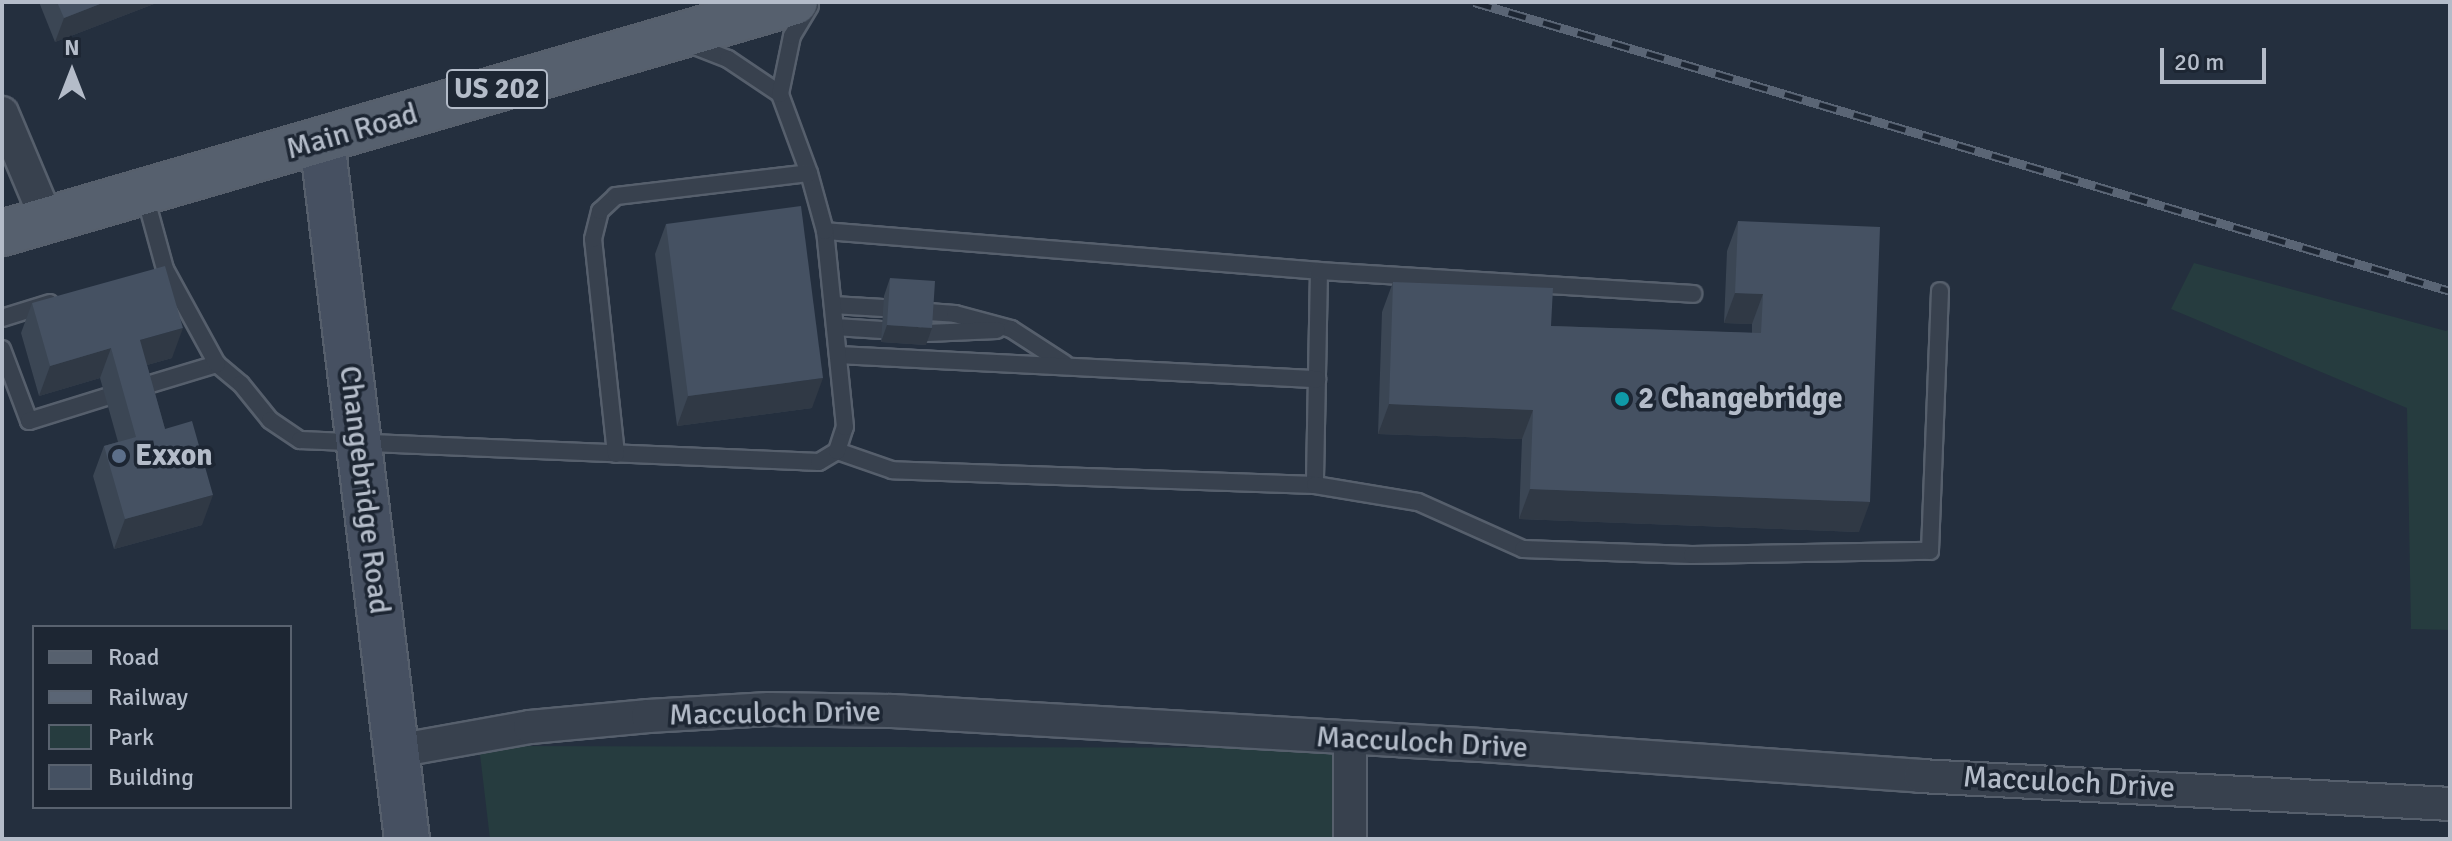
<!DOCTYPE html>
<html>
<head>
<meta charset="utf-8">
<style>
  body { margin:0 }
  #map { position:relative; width:2452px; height:841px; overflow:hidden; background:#242f3e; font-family:Signika,sans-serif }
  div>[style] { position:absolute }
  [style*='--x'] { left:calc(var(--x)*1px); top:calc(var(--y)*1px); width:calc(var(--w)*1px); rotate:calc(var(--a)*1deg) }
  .green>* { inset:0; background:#263c3f }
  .roads { filter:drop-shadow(2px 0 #565f6c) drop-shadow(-2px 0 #565f6c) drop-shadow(0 2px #565f6c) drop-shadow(0 -2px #565f6c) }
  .lane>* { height:16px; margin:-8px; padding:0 8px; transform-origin:8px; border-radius:8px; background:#38414e }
  .street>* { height:32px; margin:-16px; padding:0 16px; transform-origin:16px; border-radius:16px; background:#38414e }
  .secondary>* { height:44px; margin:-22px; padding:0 22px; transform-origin:22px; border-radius:22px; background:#465061 }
  .primary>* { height:44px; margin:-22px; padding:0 22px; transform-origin:22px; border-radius:22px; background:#56606e }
  .rail>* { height:9px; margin-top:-4.5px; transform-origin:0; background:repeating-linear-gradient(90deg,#1d2633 0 18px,#5a6575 0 36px); box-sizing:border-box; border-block:2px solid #5a6575 }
  .wall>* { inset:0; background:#3b4654 }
  .shaded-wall>* { inset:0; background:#303945 }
  .building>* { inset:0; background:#455162 }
  .dots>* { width:22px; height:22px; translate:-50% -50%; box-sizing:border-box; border:4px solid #1d2633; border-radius:50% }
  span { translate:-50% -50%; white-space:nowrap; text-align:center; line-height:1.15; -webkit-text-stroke:7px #1d2633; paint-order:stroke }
  .shield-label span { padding:2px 6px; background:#1d2633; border:2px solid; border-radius:6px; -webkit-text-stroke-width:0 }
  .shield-label { font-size:28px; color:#b4bcc9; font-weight:700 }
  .street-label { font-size:30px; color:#b4bcc9 }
  .poi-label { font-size:30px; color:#b4bcc9; font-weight:700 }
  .left { translate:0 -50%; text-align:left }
  .frame { position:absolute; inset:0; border:4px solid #b4bcc9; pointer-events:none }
  .legend { position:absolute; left:32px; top:625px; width:260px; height:184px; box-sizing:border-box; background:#1d2633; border:2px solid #59626f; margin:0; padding:10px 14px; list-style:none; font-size:24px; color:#b4bcc9 }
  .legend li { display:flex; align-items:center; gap:16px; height:40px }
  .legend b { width:40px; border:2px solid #59626f }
  .north { position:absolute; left:32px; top:32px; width:80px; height:80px; -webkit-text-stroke:6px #1d2633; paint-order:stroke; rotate:0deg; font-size:22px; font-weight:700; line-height:32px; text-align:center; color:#b4bcc9 }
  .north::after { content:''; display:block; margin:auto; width:28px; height:36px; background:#b4bcc9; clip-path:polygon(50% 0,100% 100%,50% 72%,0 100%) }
  .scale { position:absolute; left:2160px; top:48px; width:106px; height:36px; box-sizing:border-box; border:4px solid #b4bcc9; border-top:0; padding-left:10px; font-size:24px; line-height:28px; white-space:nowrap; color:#b4bcc9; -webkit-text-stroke:6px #1d2633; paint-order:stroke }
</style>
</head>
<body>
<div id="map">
  <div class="green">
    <i style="clip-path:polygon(2194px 263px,2446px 331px,2450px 329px,2450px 630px,2411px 629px,2407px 408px,2171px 309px)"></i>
    <i style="clip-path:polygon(479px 746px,1352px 748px,1355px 839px,490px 839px)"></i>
  </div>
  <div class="roads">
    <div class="lane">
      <i style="--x:687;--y:43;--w:44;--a:21.3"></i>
      <i style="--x:728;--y:59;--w:63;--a:33.9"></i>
      <i style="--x:825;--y:231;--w:496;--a:4.6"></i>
      <i style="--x:1319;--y:271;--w:214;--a:91.1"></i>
      <i style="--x:1315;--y:485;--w:423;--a:-178"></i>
      <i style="--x:892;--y:470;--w:58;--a:-160.9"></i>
      <i style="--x:1319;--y:271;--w:375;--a:3.5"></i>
      <i style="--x:833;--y:305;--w:50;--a:3.4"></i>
      <i style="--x:928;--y:312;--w:27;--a:4"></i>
      <i style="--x:955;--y:314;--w:58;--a:15"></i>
      <i style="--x:1011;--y:329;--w:64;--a:32.9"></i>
      <i style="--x:2;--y:318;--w:50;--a:-17.4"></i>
      <i style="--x:835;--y:327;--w:47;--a:3.7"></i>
      <i style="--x:927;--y:333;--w:70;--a:-2.5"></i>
      <i style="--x:2;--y:349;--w:77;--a:69.4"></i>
      <i style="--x:29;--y:421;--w:81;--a:-17.3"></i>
      <i style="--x:838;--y:355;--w:480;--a:2.9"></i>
      <i style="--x:217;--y:364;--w:31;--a:40"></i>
      <i style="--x:241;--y:384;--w:46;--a:51.1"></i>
      <i style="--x:270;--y:420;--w:36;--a:34"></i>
      <i style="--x:300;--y:440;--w:519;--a:2.43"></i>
      <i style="--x:819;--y:462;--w:21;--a:-31"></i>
      <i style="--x:837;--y:451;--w:25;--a:-72"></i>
      <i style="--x:845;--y:427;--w:197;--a:-95.8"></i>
      <i style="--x:825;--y:231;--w:60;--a:-105.4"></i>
      <i style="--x:809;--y:173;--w:84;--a:-110.2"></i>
      <i style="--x:780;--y:94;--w:59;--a:-78.3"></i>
      <i style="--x:792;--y:36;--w:35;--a:-59"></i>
      <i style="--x:134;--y:389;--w:87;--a:-16.8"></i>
      <i style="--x:217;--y:364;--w:108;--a:-118.7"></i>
      <i style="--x:165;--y:269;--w:80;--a:-105.3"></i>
      <i style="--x:616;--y:454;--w:216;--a:-96.1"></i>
      <i style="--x:593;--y:239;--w:29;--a:-76"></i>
      <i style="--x:600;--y:211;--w:22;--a:-43"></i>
      <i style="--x:616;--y:196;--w:194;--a:-6.8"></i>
      <i style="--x:1315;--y:485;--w:104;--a:9.4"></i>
      <i style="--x:1418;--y:502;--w:115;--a:24.1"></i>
      <i style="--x:1523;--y:549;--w:169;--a:2"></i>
      <i style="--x:1692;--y:555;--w:238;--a:-1"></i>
      <i style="--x:1930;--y:551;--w:260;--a:-87.8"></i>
    </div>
    <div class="street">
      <i style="--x:2;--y:113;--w:116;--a:67.2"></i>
      <i style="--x:1350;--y:738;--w:101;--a:90"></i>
      <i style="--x:396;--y:751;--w:136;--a:-10.2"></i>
      <i style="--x:530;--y:727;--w:119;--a:-5.3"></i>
      <i style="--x:648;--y:716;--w:121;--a:-3.3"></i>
      <i style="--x:769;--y:709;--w:123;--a:0.9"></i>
      <i style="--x:892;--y:711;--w:589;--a:3.31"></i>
      <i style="--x:1480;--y:745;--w:441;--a:4"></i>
      <i style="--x:1920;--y:776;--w:531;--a:3.02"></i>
    </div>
    <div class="secondary">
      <i style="--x:322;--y:141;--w:703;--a:83.06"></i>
    </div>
    <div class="primary">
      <i style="--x:2;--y:233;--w:826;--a:-16.24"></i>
    </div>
  </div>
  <div class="rail">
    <i style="--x:1474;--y:2;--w:1018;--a:16.49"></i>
  </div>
  <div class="wall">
    <i style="clip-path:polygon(39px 2px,159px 2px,55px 42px)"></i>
    <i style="clip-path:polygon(1738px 221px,1859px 532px,1519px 519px,1522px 439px,1378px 434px,1382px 312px,1393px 282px,1551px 326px,1752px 333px,1752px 324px,1724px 323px,1727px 251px)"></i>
    <i style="clip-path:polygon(666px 224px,812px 408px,677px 426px,655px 254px)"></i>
    <i style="clip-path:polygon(890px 278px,926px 345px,881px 342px,884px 296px)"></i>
    <i style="clip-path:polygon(32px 303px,172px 358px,147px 365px,165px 429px,202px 525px,114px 549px,93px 476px,104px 446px,118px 442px,100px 378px,39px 396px,21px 333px)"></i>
  </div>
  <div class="shaded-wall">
    <i style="clip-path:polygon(105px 2px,159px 2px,55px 42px,64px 18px)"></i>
    <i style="clip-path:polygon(1735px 293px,1763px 294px,1752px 324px,1724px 323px)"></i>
    <i style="clip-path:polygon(887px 325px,932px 328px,926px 345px,881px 342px)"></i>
    <i style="clip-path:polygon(183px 328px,172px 358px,129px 370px,140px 340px)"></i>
    <i style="clip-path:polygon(111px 348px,100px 378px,39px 396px,50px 366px)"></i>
    <i style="clip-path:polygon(823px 378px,812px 408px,677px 426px,688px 396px)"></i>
    <i style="clip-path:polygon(1389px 404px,1533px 410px,1522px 439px,1378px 434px)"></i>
    <i style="clip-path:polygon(1530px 489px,1870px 502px,1859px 532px,1519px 519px)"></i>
    <i style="clip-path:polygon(213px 495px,202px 525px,114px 549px,125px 519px)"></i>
  </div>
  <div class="building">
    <i style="clip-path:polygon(57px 2px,105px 2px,64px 18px)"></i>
    <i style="clip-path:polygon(801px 206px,823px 378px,688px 396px,666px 224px)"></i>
    <i style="clip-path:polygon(1738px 221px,1880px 227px,1870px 502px,1530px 489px,1533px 410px,1389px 404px,1393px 282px,1553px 288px,1551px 326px,1761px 333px,1763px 294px,1735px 293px)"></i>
    <i style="clip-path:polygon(165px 266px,183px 328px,140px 340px,165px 429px,192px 421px,213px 495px,125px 519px,104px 446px,136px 437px,111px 348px,50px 366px,32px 303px)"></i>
    <i style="clip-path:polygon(890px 278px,935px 281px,932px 328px,887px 325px)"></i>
  </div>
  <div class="dots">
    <i style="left:1622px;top:399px;background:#0f9aa8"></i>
    <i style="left:119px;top:456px;background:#5c6f8a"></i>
  </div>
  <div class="shield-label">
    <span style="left:497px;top:89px">US 202</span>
  </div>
  <div class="street-label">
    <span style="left:352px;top:132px;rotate:-16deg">Main Road</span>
    <span style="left:364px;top:490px;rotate:83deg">Changebridge Road</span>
    <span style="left:775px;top:714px;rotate:-1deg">Macculoch Drive</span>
    <span style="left:1422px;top:743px;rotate:3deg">Macculoch Drive</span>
    <span style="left:2069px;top:783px;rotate:3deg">Macculoch Drive</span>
  </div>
  <div class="poi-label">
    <span class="left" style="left:1638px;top:399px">2 Changebridge</span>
    <span class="left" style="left:135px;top:456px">Exxon</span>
  </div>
  <div class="frame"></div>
  <ul class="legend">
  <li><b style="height:10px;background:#56606e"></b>Road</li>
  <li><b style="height:10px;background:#5a6575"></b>Railway</li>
  <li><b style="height:22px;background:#263c3f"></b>Park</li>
  <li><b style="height:22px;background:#455162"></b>Building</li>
  </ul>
  <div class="north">N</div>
  <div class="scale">20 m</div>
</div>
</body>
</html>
